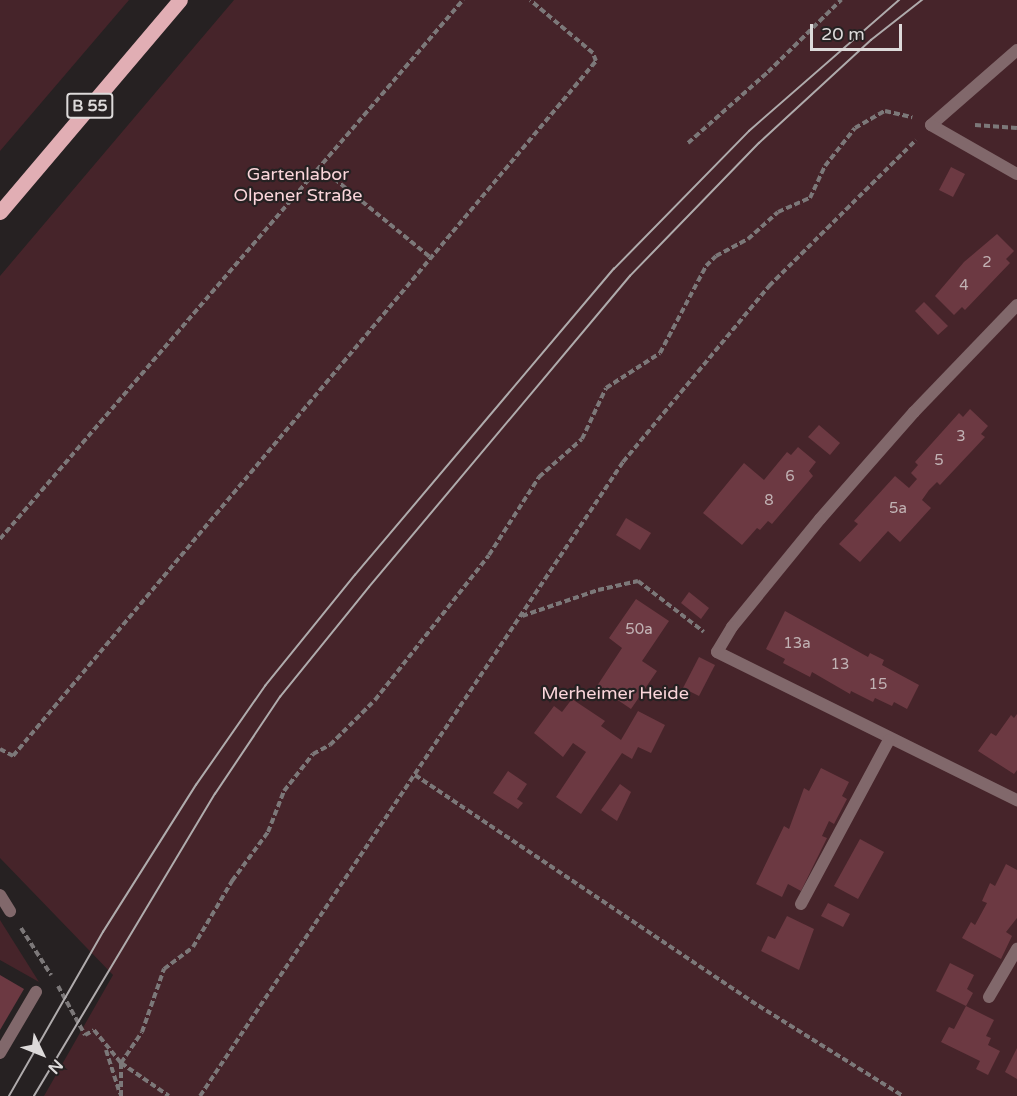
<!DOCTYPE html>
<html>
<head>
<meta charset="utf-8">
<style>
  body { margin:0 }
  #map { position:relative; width:1017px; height:1096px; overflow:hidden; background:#262122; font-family:"Varela Round",sans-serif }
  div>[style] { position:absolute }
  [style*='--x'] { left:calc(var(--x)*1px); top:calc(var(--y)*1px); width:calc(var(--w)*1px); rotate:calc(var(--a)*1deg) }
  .green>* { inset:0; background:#46242a }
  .building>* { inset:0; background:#6c3942 }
  .path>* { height:4px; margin-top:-2px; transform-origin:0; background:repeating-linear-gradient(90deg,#7c7879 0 6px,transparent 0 9px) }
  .lane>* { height:12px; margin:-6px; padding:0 6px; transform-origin:6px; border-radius:6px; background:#81686b }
  .street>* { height:12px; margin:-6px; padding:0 6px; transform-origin:6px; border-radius:6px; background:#81686b }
  .primary>* { height:15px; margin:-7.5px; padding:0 7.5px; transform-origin:7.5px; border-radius:7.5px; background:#e1aeb4 }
  .tram>* { height:1.5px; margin:-0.75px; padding:0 0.75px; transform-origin:0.75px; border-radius:0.75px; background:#afabac }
  span { translate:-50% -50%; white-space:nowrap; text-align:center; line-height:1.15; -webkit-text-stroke:4.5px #262122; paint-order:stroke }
  .number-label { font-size:15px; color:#c1b2b4 }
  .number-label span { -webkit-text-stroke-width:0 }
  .shield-label span { padding:2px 4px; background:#262122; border:2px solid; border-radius:4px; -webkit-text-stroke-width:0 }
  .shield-label { font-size:16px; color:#dddada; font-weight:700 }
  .park-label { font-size:18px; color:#fbd6db }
  .north { position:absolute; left:12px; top:1024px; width:60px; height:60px; -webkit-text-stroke:4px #262122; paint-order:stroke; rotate:133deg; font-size:16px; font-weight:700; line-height:24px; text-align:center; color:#dddada }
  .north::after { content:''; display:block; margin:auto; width:21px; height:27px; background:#dddada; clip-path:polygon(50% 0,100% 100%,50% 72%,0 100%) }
  .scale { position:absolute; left:810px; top:24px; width:92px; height:27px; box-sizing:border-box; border:3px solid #dddada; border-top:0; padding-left:8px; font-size:18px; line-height:21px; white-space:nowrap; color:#dddada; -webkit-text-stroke:4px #262122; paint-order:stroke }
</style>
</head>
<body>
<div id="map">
  <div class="green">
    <i style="clip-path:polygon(0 0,129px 0,0 151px)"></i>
    <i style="clip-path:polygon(234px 0,1017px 0,1017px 1096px,44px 1096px,113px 975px,0 858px,0 276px)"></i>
    <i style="clip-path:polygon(0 920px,39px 982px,0 960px)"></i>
  </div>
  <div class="building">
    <i style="clip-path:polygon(951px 167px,965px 174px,953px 197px,939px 190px)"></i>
    <i style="clip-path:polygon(997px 234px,1014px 251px,1006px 259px,1010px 263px,965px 310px,962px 307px,954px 315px,935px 296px,964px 262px)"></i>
    <i style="clip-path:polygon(924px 302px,948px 326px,938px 335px,915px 311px)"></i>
    <i style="clip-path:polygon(970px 409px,988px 426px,981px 434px,985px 437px,940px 485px,937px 482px,929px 490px,922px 500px,931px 508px,900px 542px,888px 531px,860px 562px,839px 544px,858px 524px,854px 521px,895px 476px,909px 488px,917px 479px,911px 473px,918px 465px,915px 462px,959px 413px,963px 417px)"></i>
    <i style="clip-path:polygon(819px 425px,840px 443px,830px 455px,808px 437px)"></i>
    <i style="clip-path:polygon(798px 447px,816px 462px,809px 471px,813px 476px,772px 524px,768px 521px,760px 530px,757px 528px,742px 545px,703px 513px,744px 463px,764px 480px,787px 452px,791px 455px)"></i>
    <i style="clip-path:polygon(626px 518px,651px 533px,640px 550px,616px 535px)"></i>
    <i style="clip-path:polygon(689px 592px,709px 608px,701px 619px,681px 603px)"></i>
    <i style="clip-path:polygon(636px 599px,669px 621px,642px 661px,657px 671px,631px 709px,597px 686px,622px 648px,609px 638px)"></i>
    <i style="clip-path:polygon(785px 611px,868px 657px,870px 653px,884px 660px,882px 665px,919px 685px,907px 709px,894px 702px,892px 706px,875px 698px,873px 702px,851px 691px,850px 694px,812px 672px,810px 677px,783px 663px,785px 659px,766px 649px)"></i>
    <i style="clip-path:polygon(699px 657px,715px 665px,699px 696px,683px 688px)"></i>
    <i style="clip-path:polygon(572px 699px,605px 721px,601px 726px,621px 740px,638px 711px,665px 725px,651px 753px,638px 747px,632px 759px,622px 753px,581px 814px,556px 797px,586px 752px,573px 743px,563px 757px,534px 733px,554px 706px,562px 712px)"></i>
    <i style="clip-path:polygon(1017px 714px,1017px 770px,1014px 774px,978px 751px,991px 733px,996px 736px,1011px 715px,1014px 718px)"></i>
    <i style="clip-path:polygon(821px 768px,849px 782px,842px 796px,847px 799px,834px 824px,829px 821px,822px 836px,827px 838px,801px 891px,788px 884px,782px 897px,756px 884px,784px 826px,789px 829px,804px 788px,809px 791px)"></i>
    <i style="clip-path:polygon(508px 771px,527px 784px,517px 799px,523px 803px,518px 809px,493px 793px)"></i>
    <i style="clip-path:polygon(620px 784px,631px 792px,617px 821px,601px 810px)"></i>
    <i style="clip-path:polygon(860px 839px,884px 852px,858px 899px,834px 886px)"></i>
    <i style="clip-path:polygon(1006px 864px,1017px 870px,1017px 918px,1006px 932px,1012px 936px,1001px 959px,962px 938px,971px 922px,975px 925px,987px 903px,982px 901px,990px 883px,995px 886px)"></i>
    <i style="clip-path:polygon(828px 903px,850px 914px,843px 927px,821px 916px)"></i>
    <i style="clip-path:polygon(787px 916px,814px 929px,799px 970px,761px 951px,768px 936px,775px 939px)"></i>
    <i style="clip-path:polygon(950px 963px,974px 975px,967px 989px,973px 993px,966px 1006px,994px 1020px,986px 1036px,991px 1038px,988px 1045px,1000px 1051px,988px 1075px,976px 1069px,980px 1061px,941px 1042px,949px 1027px,954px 1029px,966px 1006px,936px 991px)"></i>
    <i style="clip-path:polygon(0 975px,24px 989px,0 1030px)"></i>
    <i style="clip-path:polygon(1017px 1048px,1017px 1079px,1005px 1072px)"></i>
  </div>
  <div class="path">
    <i style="--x:975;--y:125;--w:42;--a:4.1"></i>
    <i style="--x:688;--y:143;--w:107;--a:-41.6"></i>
    <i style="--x:768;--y:72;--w:103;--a:-44.6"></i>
    <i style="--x:320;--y:167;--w:144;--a:39.3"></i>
    <i style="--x:0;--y:539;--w:711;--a:-49.34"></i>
    <i style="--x:522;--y:616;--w:80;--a:-18.9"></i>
    <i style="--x:598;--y:590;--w:41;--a:-12.7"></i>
    <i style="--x:638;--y:581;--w:83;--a:37.7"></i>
    <i style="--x:0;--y:749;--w:15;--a:28"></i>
    <i style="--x:13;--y:756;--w:907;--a:-50.01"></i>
    <i style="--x:596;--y:61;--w:9;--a:-111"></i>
    <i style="--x:593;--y:53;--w:82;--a:-139.9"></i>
    <i style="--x:415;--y:775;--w:405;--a:33.9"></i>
    <i style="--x:751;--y:1001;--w:179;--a:32"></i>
    <i style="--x:21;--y:928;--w:56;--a:57.4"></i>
    <i style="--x:58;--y:986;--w:56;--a:61.1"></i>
    <i style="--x:85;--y:1035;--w:10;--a:-29"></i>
    <i style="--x:94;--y:1030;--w:43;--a:50.7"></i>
    <i style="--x:121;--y:1063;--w:58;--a:34.5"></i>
    <i style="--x:106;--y:1050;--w:46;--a:72.3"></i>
    <i style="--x:121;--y:1096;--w:33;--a:-90"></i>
    <i style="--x:121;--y:1063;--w:37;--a:-56"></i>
    <i style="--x:142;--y:1032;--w:67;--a:-70.8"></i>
    <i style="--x:164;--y:969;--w:36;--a:-37"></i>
    <i style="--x:193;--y:947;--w:77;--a:-59.4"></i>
    <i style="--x:232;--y:881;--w:61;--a:-53.7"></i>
    <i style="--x:268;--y:832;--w:44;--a:-68.7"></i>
    <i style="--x:284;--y:791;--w:47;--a:-51.9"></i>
    <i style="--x:313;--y:754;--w:19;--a:-28"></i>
    <i style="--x:330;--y:745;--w:64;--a:-45"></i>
    <i style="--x:375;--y:700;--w:184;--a:-51.8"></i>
    <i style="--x:489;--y:555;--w:93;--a:-57.3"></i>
    <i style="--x:539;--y:477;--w:57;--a:-41.5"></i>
    <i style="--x:582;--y:439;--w:56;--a:-64.8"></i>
    <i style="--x:606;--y:388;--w:64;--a:-32.9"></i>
    <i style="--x:660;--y:353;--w:98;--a:-62.1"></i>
    <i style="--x:706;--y:266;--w:14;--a:-45"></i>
    <i style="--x:716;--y:256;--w:36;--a:-28"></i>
    <i style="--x:748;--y:239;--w:40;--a:-42"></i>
    <i style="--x:778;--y:212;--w:35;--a:-24"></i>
    <i style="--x:810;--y:198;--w:35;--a:-65"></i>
    <i style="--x:825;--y:166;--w:48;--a:-51.7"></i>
    <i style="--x:855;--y:128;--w:34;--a:-30"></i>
    <i style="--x:885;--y:111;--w:28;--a:13"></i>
    <i style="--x:200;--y:1096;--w:762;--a:-56.29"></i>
    <i style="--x:623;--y:462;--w:229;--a:-50.3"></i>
    <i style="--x:769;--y:286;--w:207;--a:-44.8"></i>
  </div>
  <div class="lane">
    <i style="--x:0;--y:1053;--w:71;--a:-59.5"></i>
  </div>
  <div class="street">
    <i style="--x:1017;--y:50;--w:114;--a:138.9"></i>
    <i style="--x:931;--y:125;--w:99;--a:29.7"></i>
    <i style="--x:1017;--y:305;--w:149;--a:133.9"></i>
    <i style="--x:914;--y:412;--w:142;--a:131.3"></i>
    <i style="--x:820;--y:519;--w:139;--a:129.2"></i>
    <i style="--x:732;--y:627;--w:29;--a:121"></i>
    <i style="--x:717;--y:652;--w:335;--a:26.3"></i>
    <i style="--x:0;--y:895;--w:19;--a:58"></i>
    <i style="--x:801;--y:904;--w:186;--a:-61.8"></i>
    <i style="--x:989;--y:997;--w:56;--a:-59.7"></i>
  </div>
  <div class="primary">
    <i style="--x:0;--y:212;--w:278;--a:-49.7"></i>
  </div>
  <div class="tram">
    <i style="--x:9;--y:1096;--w:189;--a:-60.2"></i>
    <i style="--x:103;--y:932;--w:174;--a:-57.7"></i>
    <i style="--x:196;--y:785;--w:121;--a:-55.1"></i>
    <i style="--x:265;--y:686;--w:143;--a:-51"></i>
    <i style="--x:355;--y:575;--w:401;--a:-49.8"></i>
    <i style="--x:614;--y:269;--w:193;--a:-45.6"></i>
    <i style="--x:749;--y:131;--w:199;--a:-41.1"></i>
    <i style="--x:34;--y:1096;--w:352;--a:-59.1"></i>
    <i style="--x:215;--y:794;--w:117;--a:-56.2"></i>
    <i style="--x:280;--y:697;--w:141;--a:-51"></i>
    <i style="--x:369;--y:587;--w:406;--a:-50"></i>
    <i style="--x:630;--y:276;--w:185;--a:-45.9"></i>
    <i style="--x:759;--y:143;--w:152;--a:-42.6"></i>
    <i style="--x:871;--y:40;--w:65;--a:-38.1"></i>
  </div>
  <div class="number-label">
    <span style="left:987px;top:263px">2</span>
    <span style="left:964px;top:286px">4</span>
    <span style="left:961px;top:437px">3</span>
    <span style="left:939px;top:461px">5</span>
    <span style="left:790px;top:477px">6</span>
    <span style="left:769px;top:501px">8</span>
    <span style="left:898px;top:509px">5a</span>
    <span style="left:639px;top:630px">50a</span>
    <span style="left:797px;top:644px">13a</span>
    <span style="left:840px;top:665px">13</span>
    <span style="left:878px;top:685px">15</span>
  </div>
  <div class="shield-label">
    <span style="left:90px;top:106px">B 55</span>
  </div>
  <div class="park-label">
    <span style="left:298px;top:185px">Gartenlabor<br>Olpener Straße</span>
    <span style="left:615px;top:693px">Merheimer Heide</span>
  </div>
  <div class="north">N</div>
  <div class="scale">20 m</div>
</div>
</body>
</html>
